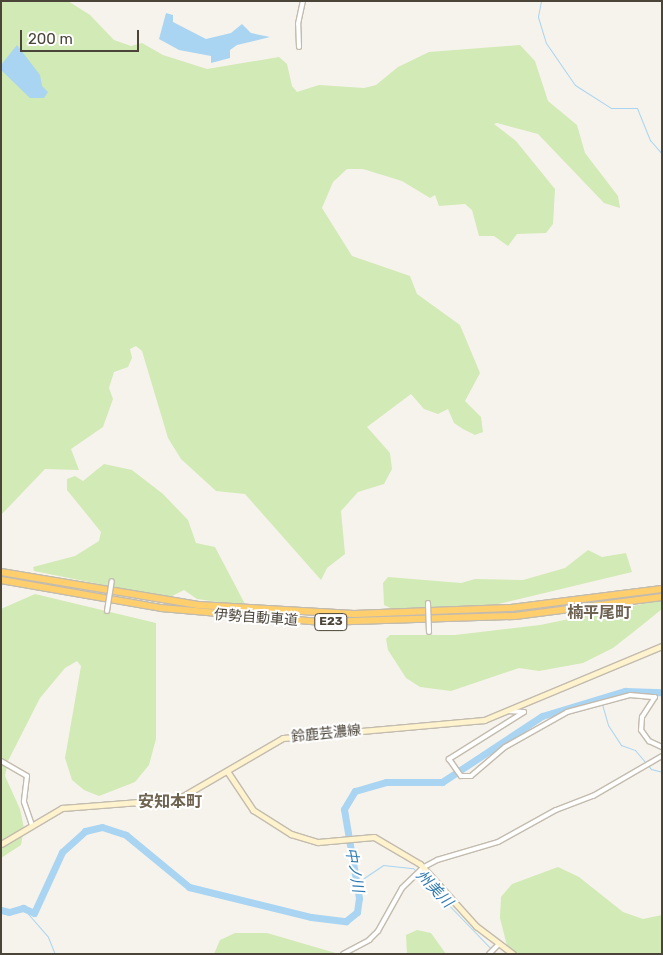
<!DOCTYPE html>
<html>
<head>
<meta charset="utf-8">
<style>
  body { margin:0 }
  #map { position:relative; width:663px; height:955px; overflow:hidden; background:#f6f3ec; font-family:Rubik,"Noto Sans JP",sans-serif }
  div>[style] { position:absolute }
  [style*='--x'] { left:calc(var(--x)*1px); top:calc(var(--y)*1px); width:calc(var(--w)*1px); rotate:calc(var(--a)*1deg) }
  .green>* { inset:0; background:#d2eab5 }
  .water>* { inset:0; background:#a9d4f2 }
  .stream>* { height:1px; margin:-0.5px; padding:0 0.5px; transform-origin:0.5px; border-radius:0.5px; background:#a9d4f2 }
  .river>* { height:7px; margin:-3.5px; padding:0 3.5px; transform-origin:3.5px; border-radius:3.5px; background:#a9d4f2 }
  .roads { filter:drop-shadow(1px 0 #c2bbae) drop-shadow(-1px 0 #c2bbae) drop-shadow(0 1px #c2bbae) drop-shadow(0 -1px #c2bbae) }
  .street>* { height:4px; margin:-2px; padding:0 2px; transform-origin:2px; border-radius:2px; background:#fff }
  .secondary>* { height:5px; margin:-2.5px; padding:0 2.5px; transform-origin:2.5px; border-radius:2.5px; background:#fff3cd }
  .highway>* { height:6px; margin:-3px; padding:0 3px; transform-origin:3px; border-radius:3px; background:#ffcf6e }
  .bridges { filter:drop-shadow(1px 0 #c2bbae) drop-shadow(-1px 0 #c2bbae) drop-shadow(0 1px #c2bbae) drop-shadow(0 -1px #c2bbae) }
  .street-bridge>* { height:4px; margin:-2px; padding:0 2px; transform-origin:2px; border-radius:2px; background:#fff }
  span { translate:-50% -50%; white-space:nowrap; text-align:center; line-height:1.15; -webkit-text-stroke:4px #fff; paint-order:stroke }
  .shield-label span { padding:1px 4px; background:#fff; border:1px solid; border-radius:4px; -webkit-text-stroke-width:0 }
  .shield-label { font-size:12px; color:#4b4439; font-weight:700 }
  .street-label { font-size:14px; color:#4b4439 }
  .water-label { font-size:15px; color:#2e7ab2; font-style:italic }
  .quarter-label { font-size:16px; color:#6e6250; font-weight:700 }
  .frame { position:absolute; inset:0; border:2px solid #4b4439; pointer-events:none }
  .scale { position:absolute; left:20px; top:30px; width:119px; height:22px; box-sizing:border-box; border:2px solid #4b4439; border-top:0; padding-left:6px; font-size:15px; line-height:18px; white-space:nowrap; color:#4b4439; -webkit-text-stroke:4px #fff; paint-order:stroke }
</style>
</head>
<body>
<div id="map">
  <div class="green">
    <i style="clip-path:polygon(1px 1px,68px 1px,90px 15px,114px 40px,131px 46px,142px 43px,163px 55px,207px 69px,279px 57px,287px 64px,292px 86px,297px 92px,319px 85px,364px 88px,376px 85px,398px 67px,429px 52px,520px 45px,535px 61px,548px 101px,577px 125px,585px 153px,618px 196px,620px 208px,604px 203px,538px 134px,497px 123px,494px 124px,516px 141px,555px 189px,553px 224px,546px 233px,517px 234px,508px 246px,494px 236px,479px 236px,472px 210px,465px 204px,439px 206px,435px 195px,430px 198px,402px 181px,363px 169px,347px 169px,333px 182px,322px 208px,352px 256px,410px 276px,417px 294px,460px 325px,480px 373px,465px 401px,481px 417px,483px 432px,475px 435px,463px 429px,454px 423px,448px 409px,438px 414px,424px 409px,411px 394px,367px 427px,390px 453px,392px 469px,384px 484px,358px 492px,341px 511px,345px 554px,327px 568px,321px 580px,245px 494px,216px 491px,181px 459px,168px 438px,142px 351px,136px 346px,130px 349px,132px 358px,128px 367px,114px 372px,109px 388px,113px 399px,103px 427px,71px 449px,79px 470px,45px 469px,1px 515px)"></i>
    <i style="clip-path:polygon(104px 464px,132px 470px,163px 494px,188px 520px,196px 543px,215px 547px,246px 606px,197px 599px,184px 590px,168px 598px,34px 571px,33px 567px,75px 556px,99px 541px,101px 532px,67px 490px,67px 479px,75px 476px,83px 481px)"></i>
    <i style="clip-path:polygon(588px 550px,602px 557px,626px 553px,632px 572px,494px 605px,397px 611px,384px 605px,383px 583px,388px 577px,461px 583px,475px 579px,523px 580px,565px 568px)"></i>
    <i style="clip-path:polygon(35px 594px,156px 623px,156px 739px,149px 765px,135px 782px,99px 796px,84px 790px,72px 780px,65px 758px,81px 666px,77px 661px,65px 668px,40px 698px,8px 761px,5px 776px,20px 809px,24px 828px,21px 845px,1px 858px,1px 609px)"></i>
    <i style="clip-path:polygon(662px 600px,662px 609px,641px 626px,613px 648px,583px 663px,539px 671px,519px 668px,451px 691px,420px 687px,406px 678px,388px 650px,386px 639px,390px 635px,455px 635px,540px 625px)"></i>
    <i style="clip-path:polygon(558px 867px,579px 877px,623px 912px,643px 919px,662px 915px,662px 954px,509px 954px,500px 918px,501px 897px,512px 884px)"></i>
    <i style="clip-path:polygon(417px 930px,431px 933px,446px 954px,407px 954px,406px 935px)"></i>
    <i style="clip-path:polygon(235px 933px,267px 933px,339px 954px,214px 954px,220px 940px)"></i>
  </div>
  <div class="water">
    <i style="clip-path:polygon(166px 13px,173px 15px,173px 22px,206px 39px,231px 33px,242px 24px,251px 33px,270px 37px,237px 45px,230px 50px,230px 58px,211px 63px,211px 56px,179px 50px,159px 39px)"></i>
    <i style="clip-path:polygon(17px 45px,40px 75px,42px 86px,48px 92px,44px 98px,30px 98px,1px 70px,1px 65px)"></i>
  </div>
  <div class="stream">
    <i style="--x:541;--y:1;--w:16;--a:101"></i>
    <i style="--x:538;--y:17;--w:27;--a:73"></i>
    <i style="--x:546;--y:43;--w:51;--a:55.4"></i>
    <i style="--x:575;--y:85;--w:43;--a:32.6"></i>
    <i style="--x:611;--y:108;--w:26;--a:0"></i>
    <i style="--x:637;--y:108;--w:35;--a:68"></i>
    <i style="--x:650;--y:140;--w:18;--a:49"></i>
    <i style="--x:602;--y:704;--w:22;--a:74"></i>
    <i style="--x:608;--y:725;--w:24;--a:57"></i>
    <i style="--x:621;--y:745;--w:15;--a:20"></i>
    <i style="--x:635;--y:750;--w:25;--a:50"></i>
    <i style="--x:651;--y:769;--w:11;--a:15"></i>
    <i style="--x:358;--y:882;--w:30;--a:-34"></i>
    <i style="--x:383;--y:865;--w:30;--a:6"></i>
    <i style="--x:413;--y:868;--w:120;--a:46"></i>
    <i style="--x:23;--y:908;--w:38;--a:49"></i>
    <i style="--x:48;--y:937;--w:18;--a:68"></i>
  </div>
  <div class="river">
    <i style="--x:1;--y:910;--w:8;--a:14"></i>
    <i style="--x:9;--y:912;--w:15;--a:-16"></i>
    <i style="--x:23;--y:908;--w:12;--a:24"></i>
    <i style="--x:34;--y:913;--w:67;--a:-65.3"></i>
    <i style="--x:62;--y:852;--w:31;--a:-42"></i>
    <i style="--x:85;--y:831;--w:17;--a:-13"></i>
    <i style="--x:102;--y:827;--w:25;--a:18"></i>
    <i style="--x:126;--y:835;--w:82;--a:39.5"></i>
    <i style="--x:189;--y:887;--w:126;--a:13.8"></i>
    <i style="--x:311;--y:917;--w:35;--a:7"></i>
    <i style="--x:346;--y:921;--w:14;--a:-39"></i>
    <i style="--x:357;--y:912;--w:14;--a:-82"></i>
    <i style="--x:359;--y:898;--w:90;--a:-99.6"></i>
    <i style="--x:344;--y:809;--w:21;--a:-59"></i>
    <i style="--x:355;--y:791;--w:32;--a:-16"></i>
    <i style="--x:386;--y:782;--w:56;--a:0"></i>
    <i style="--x:442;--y:782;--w:120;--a:-33.4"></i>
    <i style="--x:542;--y:716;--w:87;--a:-16.8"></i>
    <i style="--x:625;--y:691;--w:37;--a:2"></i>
  </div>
  <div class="roads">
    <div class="street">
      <i style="--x:299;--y:47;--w:23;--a:-92"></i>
      <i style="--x:298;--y:24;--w:24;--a:-78"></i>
      <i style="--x:508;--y:711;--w:16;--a:4"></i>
      <i style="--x:524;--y:712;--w:89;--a:147.9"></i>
      <i style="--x:449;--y:759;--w:21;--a:55"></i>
      <i style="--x:461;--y:776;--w:10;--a:0"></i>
      <i style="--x:471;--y:776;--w:45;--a:-40.5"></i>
      <i style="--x:505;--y:747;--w:71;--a:-29.4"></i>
      <i style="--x:567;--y:712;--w:65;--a:-15.1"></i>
      <i style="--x:630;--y:695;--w:25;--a:5"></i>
      <i style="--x:655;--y:697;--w:24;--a:123"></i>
      <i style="--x:642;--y:717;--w:13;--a:94"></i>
      <i style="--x:641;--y:730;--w:14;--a:54"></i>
      <i style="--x:649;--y:741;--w:14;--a:25"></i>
      <i style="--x:1;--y:761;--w:30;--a:30"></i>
      <i style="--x:27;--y:776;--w:26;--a:97"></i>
      <i style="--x:24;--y:802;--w:24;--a:71"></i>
      <i style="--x:343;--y:954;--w:30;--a:-28"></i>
      <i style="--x:369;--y:940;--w:13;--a:-45"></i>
      <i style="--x:378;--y:931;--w:49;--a:-60.8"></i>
      <i style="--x:402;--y:888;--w:30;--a:-44"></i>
      <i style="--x:424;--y:867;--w:15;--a:-28"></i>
      <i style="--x:437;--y:860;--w:64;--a:-16.4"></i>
      <i style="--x:498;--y:842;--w:66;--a:-28.9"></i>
      <i style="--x:556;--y:810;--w:40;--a:-21"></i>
      <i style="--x:593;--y:796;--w:80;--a:-30.1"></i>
      <i style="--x:489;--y:954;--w:14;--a:-45"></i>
    </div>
    <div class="secondary">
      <i style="--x:227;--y:771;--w:47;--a:56.3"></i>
      <i style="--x:253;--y:810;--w:45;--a:32.3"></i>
      <i style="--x:291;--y:834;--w:28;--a:17"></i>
      <i style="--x:318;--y:842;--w:56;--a:-5.1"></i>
      <i style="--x:374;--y:837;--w:53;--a:30.4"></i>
      <i style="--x:420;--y:864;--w:84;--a:47.9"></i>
      <i style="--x:476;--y:926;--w:46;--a:37.1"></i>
      <i style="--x:1;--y:844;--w:71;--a:-30.5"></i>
      <i style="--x:62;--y:808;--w:116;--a:-4.4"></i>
      <i style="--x:178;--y:799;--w:121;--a:-30.2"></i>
      <i style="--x:283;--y:738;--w:202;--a:-5.1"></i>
      <i style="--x:484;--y:720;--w:193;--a:-22.6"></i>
    </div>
    <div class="highway">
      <i style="--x:1;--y:572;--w:200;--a:9.5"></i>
      <i style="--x:198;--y:605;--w:156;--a:3.3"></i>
      <i style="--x:354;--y:614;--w:157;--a:-2.2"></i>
      <i style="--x:511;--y:608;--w:152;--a:-7.2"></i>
      <i style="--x:1;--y:580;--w:162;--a:9.9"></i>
      <i style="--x:161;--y:608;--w:162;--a:5"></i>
      <i style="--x:322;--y:622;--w:193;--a:-1.8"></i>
      <i style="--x:515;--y:616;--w:148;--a:-7.4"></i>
    </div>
  </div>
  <div class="bridges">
    <div class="street-bridge">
      <i style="--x:428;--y:603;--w:29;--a:88"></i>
      <i style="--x:107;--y:611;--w:30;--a:-81"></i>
    </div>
  </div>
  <div class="shield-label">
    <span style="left:331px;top:622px">E23</span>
  </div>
  <div class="street-label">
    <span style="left:256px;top:618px;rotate:4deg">伊勢自動車道</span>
    <span style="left:326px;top:734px;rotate:-6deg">鈴鹿芸濃線</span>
  </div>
  <div class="water-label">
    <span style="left:354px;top:870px;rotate:80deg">中ノ川</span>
    <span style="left:434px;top:889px;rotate:46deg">州美川</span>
  </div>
  <div class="quarter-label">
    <span style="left:599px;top:613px">楠平尾町</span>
    <span style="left:170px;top:802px">安知本町</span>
  </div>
  <div class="frame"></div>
  <div class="scale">200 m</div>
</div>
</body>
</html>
